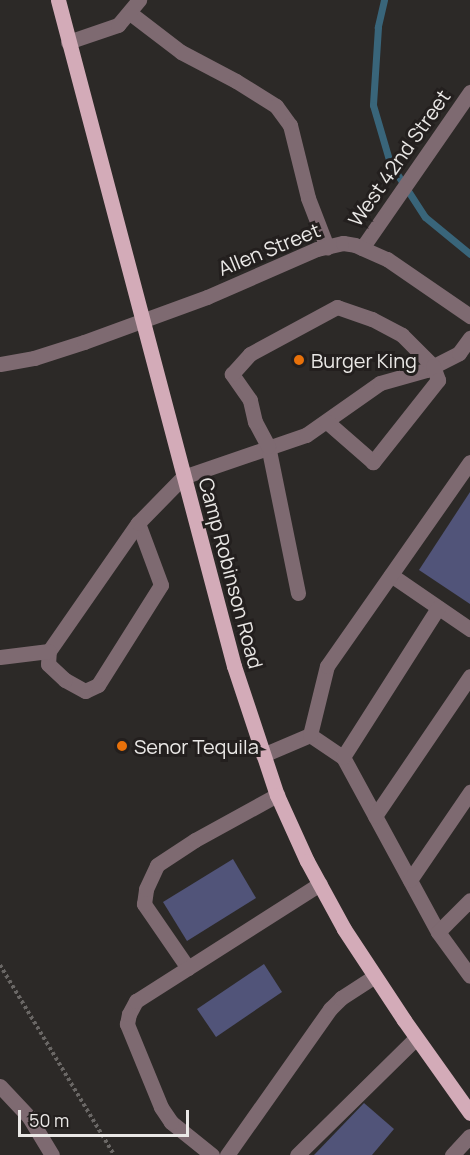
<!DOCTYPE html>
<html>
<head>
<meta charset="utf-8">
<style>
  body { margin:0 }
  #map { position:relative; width:470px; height:1155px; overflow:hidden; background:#2c2927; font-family:Manrope,sans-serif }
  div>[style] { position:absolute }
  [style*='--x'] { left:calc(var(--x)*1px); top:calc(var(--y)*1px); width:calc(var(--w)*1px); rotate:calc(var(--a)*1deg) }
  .stream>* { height:7px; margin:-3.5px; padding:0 3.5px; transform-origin:3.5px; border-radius:3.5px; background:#39657a }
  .building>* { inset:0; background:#515479 }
  .path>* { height:4px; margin-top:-2px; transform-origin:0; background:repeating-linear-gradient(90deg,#6a6765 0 3px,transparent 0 6px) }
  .minor>* { height:15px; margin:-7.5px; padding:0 7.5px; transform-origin:7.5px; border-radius:7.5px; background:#7e6a71 }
  .major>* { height:15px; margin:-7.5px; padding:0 7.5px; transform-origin:7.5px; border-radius:7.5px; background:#d3abb8 }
  .dots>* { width:16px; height:16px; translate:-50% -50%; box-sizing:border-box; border:3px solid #231f1e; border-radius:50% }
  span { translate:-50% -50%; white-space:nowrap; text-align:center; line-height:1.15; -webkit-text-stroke:6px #231f1e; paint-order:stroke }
  .street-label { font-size:20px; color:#eae8e6 }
  .poi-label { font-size:20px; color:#eae8e6 }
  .left { translate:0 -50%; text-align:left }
  .scale { position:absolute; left:18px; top:1110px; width:171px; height:27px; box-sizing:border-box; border:3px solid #eae8e6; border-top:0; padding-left:8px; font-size:18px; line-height:21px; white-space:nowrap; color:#eae8e6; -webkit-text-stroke:4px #231f1e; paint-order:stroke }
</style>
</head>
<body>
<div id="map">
  <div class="stream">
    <i style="--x:384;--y:0;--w:28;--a:103"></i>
    <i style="--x:378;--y:27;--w:78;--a:93.7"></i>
    <i style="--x:373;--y:105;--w:60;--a:73.7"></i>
    <i style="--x:390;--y:163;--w:64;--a:57.1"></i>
    <i style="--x:425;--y:217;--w:58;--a:39.4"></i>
  </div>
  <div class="building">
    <i style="clip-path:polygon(470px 492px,470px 604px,419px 570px)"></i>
    <i style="clip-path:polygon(233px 859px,256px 898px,187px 941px,163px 902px)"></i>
    <i style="clip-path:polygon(264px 964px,282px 992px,216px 1037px,197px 1009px)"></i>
    <i style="clip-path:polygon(364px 1103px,394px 1129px,372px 1155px,314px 1155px)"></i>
  </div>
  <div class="path">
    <i style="--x:0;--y:965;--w:222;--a:59"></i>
  </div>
  <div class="minor">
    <i style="--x:130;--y:13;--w:64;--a:37.4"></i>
    <i style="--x:181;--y:52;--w:62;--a:27.8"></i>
    <i style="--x:236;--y:81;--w:47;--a:32"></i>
    <i style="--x:276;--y:106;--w:24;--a:54"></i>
    <i style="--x:290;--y:125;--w:75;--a:76.1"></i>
    <i style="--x:308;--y:198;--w:53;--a:68.8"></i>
    <i style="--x:68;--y:42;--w:53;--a:-18.8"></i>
    <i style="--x:118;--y:25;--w:33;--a:-50"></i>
    <i style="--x:362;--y:248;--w:190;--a:-55.3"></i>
    <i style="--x:0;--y:364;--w:35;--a:-10"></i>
    <i style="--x:34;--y:358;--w:52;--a:-17.7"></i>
    <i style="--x:84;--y:342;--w:131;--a:-20.1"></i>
    <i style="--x:207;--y:297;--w:120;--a:-23.6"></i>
    <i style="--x:317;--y:249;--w:27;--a:-13"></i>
    <i style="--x:343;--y:243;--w:12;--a:9"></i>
    <i style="--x:355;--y:245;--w:35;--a:24"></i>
    <i style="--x:387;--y:259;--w:101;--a:34.5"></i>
    <i style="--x:138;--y:523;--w:66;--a:69.6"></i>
    <i style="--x:161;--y:585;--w:118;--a:122.2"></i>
    <i style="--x:98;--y:685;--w:14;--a:155"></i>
    <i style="--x:85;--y:691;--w:23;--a:-151"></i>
    <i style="--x:65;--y:680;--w:23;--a:-137"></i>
    <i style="--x:48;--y:664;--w:13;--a:-86"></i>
    <i style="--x:49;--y:651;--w:156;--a:-55.2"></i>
    <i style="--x:138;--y:523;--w:64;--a:-45.6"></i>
    <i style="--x:183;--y:477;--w:130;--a:-18.9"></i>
    <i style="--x:306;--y:435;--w:90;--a:-35.1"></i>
    <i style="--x:380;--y:383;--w:48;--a:-15.8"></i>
    <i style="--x:426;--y:370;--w:37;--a:-27"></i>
    <i style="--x:459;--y:353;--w:19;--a:-54"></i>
    <i style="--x:391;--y:575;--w:96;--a:34.4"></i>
    <i style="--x:298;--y:593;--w:150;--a:-101.5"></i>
    <i style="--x:268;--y:446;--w:27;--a:-118"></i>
    <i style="--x:255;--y:422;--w:23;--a:-103"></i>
    <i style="--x:250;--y:400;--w:32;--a:-125"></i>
    <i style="--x:232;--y:374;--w:27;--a:-48"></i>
    <i style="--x:250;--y:354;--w:99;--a:-28.4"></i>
    <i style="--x:337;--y:307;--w:37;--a:19"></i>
    <i style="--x:372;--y:319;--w:34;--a:28"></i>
    <i style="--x:402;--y:335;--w:44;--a:45"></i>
    <i style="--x:433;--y:366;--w:15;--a:70"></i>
    <i style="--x:438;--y:380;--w:105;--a:128.4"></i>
    <i style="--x:373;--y:462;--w:62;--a:-138.9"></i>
    <i style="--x:0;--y:657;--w:49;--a:-7"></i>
    <i style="--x:310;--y:735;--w:40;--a:34"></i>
    <i style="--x:343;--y:757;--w:199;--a:61.5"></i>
    <i style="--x:438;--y:932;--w:54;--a:54"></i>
    <i style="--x:263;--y:755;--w:51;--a:-23.1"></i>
    <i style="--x:310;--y:735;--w:71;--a:-76.2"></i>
    <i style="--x:327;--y:666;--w:249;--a:-55"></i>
    <i style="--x:343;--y:757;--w:177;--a:-57.5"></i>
    <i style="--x:375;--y:816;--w:169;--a:-55.8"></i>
    <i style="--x:410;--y:880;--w:107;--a:-55.7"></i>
    <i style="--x:438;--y:932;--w:45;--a:-45"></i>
    <i style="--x:188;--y:968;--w:78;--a:-124.5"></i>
    <i style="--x:144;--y:904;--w:15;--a:-82"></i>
    <i style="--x:146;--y:889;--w:26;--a:-65"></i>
    <i style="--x:157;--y:865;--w:45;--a:-33.3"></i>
    <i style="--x:195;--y:840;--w:94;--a:-28.8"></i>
    <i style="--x:0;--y:1086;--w:42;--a:46.9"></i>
    <i style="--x:29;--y:1117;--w:44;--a:58.8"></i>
    <i style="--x:212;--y:1155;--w:53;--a:-141.2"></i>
    <i style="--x:171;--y:1122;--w:18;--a:-124"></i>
    <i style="--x:161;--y:1107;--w:90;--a:-112.3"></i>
    <i style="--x:127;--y:1024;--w:10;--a:-79"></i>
    <i style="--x:129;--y:1014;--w:15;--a:-62"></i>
    <i style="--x:136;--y:1001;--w:218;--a:-32.5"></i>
    <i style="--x:227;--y:1155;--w:179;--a:-54.8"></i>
    <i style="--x:330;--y:1009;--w:16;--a:-45"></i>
    <i style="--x:341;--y:998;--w:40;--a:-32.9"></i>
    <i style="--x:297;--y:1155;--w:167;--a:-44.5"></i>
    <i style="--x:452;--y:1155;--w:26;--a:-47"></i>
  </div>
  <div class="major">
    <i style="--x:58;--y:0;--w:689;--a:75.2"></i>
    <i style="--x:234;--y:666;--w:136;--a:71.6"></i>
    <i style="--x:277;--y:795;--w:72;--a:65.6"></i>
    <i style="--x:307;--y:861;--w:77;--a:61.4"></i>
    <i style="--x:344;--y:929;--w:109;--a:56.6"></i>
    <i style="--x:404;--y:1020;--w:114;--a:54.6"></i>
  </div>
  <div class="dots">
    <i style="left:299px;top:360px;background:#e8710a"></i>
    <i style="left:122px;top:746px;background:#e8710a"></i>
  </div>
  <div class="street-label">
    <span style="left:399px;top:158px;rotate:-55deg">West 42nd Street</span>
    <span style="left:269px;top:249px;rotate:-22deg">Allen Street</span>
    <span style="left:231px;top:573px;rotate:75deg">Camp Robinson Road</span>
  </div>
  <div class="poi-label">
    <span class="left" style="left:311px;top:360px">Burger King</span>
    <span class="left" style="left:134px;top:746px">Senor Tequila</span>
  </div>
  <div class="scale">50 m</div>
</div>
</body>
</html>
